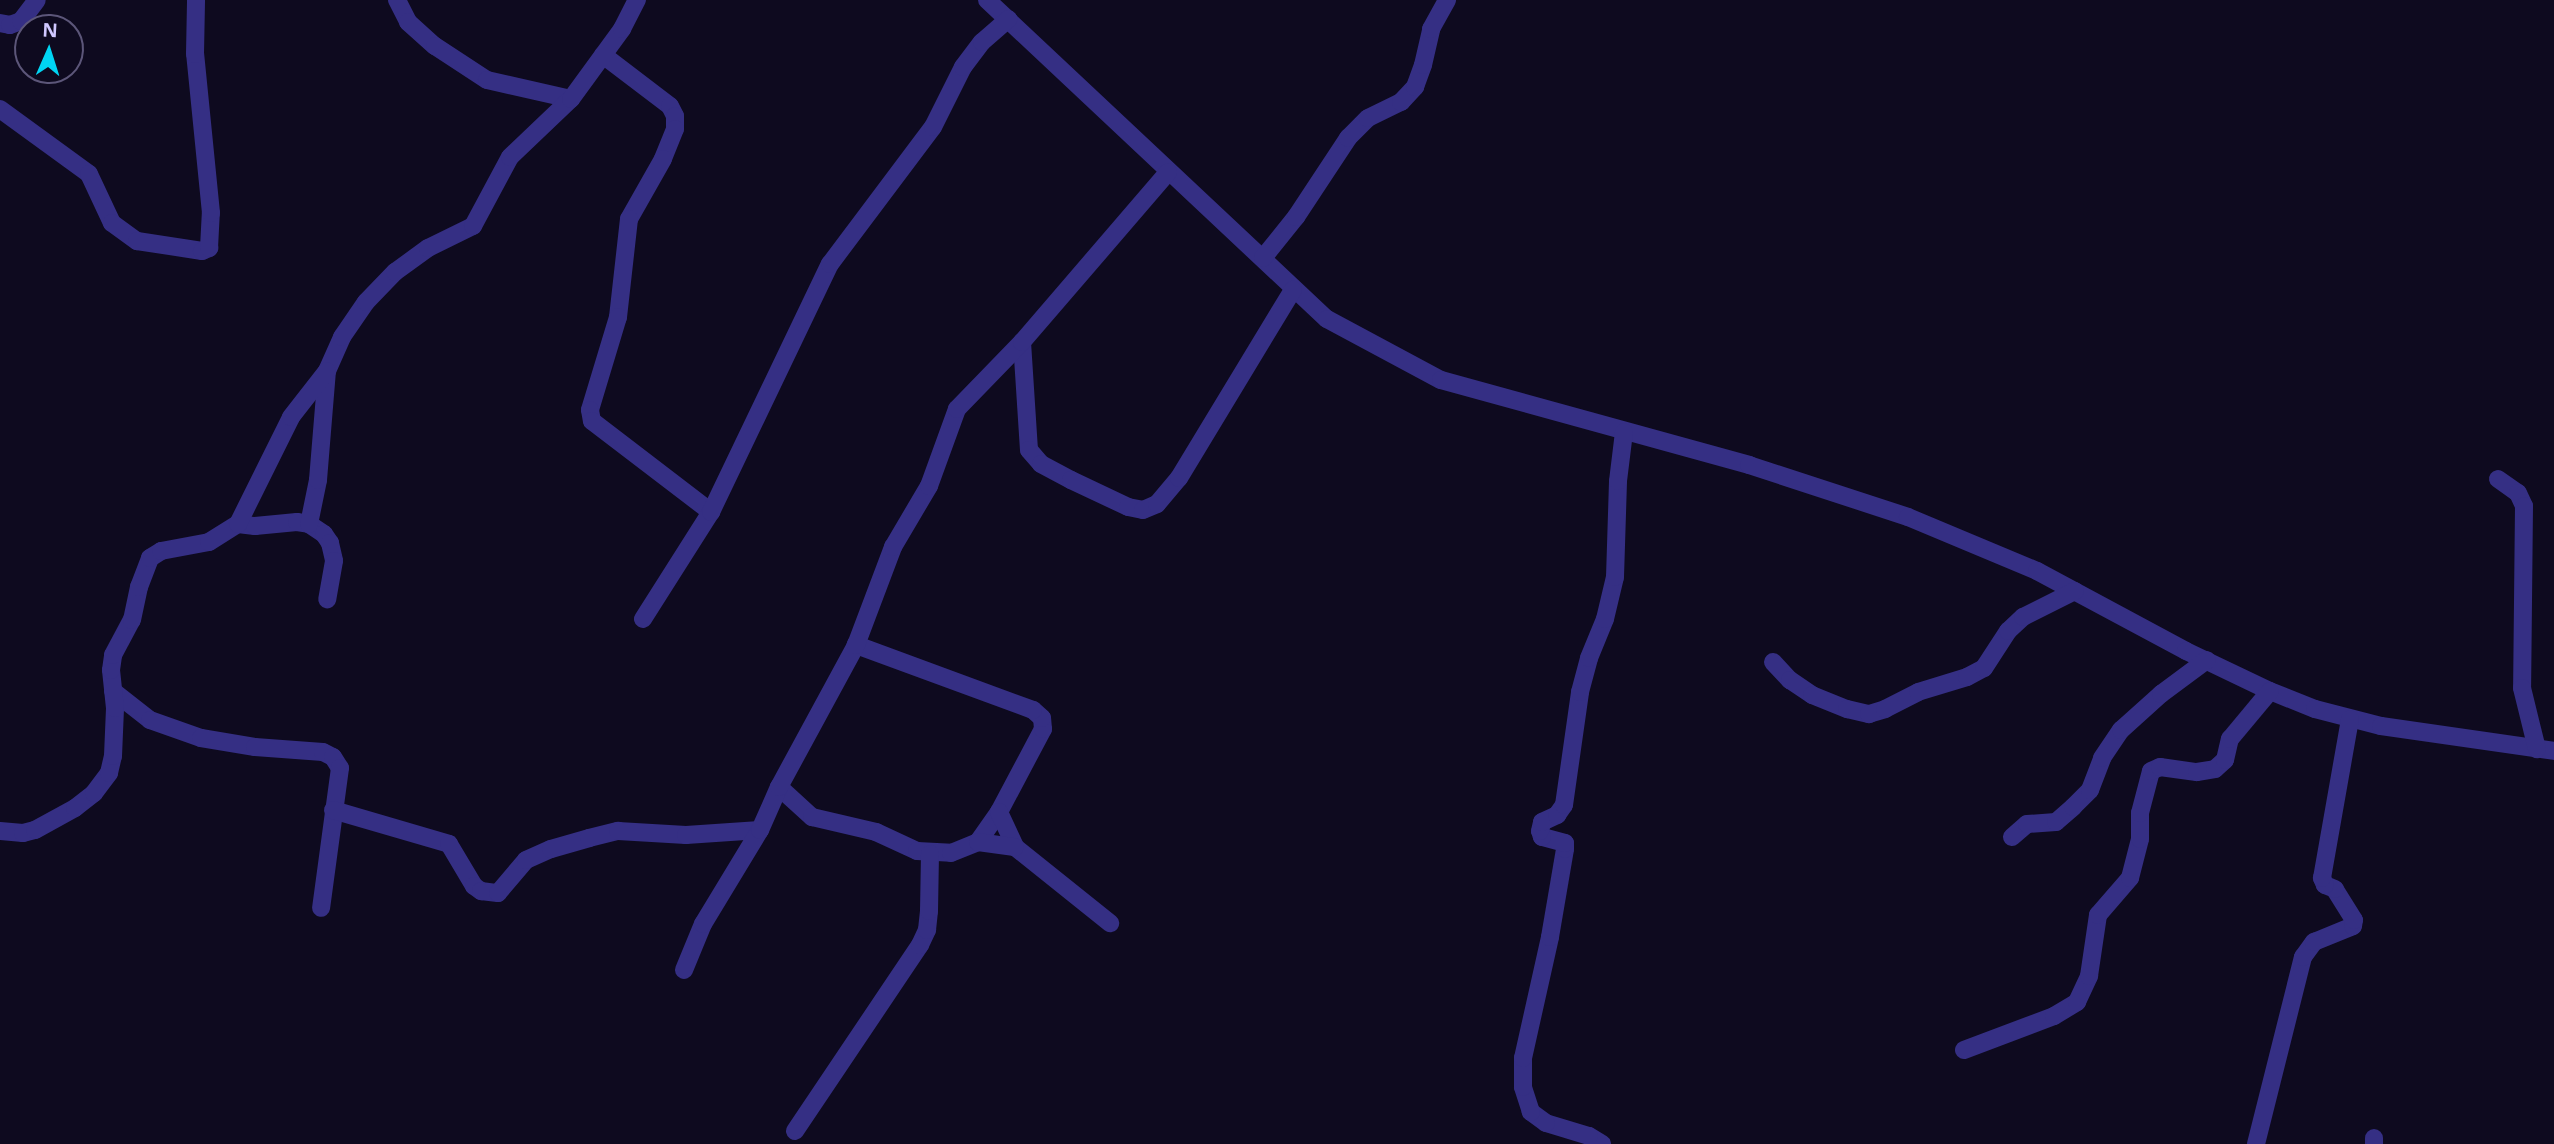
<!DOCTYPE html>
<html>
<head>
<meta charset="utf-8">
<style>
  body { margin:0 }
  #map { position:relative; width:2554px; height:1144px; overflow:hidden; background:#0e0a1f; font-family:"Noto Sans",sans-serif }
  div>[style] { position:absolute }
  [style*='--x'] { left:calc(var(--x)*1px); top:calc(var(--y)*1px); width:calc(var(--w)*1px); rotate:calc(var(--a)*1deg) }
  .minor>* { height:18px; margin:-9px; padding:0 9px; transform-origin:9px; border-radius:9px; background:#352f84 }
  span { translate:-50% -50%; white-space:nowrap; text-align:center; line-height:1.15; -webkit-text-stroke:5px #0e0a1f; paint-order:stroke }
  .north { position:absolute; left:14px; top:14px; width:70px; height:70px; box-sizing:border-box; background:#0e0a1f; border:2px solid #5c5679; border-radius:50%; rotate:3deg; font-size:19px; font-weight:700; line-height:28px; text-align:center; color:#d0c8ff }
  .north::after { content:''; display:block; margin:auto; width:24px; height:32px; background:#00d5f3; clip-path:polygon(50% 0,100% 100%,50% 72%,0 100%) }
</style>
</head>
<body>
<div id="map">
  <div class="minor">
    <i style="--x:397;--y:0;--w:25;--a:63"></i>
    <i style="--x:408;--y:22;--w:36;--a:42"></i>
    <i style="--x:435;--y:46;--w:62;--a:33.2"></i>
    <i style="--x:487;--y:80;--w:86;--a:12.7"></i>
    <i style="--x:987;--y:0;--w:466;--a:43.2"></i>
    <i style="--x:1327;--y:319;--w:129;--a:28.2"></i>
    <i style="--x:1441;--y:380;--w:320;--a:15.4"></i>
    <i style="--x:1749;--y:465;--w:167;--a:18.1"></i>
    <i style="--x:1908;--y:517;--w:140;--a:22.7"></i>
    <i style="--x:2037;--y:571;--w:169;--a:28.2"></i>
    <i style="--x:2186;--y:651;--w:93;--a:25.5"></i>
    <i style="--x:2270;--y:691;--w:48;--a:21.8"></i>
    <i style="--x:2315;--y:709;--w:68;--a:14.4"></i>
    <i style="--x:2381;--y:726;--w:175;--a:8.2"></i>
    <i style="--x:0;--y:23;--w:10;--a:11"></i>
    <i style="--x:10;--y:25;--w:12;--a:-20"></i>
    <i style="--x:21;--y:21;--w:26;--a:-53"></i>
    <i style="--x:603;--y:55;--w:84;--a:37.3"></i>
    <i style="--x:670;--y:106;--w:11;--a:63"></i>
    <i style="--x:675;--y:116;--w:13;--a:90"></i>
    <i style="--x:675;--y:129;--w:32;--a:112"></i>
    <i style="--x:663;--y:159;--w:69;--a:119.5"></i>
    <i style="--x:629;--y:219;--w:99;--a:96.4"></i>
    <i style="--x:618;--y:317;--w:97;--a:106.8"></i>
    <i style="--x:590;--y:410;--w:11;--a:80"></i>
    <i style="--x:592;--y:421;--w:150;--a:37.4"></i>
    <i style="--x:0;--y:109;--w:110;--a:36.1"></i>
    <i style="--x:89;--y:174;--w:54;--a:64.9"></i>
    <i style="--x:112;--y:223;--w:31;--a:36"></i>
    <i style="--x:137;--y:241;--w:66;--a:8.7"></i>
    <i style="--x:202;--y:251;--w:8;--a:-23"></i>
    <i style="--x:209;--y:248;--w:35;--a:-87"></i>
    <i style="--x:211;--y:213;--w:160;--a:-95.7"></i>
    <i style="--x:195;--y:54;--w:54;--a:-88.9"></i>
    <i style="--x:1263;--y:258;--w:53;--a:-51.2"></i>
    <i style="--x:1296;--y:217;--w:95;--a:-56.6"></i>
    <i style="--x:1348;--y:138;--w:28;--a:-45"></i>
    <i style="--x:1368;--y:118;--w:37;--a:-26"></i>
    <i style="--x:1401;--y:102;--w:21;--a:-47"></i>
    <i style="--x:1415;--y:87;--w:23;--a:-70"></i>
    <i style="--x:1423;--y:65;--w:37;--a:-77"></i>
    <i style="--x:1431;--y:29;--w:33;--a:-61"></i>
    <i style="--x:1022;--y:342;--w:108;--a:86.3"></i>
    <i style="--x:1029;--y:450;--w:18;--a:49"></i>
    <i style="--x:1041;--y:464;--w:34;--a:28"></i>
    <i style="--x:1071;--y:480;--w:63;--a:25.3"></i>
    <i style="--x:1128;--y:507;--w:15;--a:11"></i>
    <i style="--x:1143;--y:510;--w:15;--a:-23"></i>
    <i style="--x:1157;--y:504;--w:34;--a:-50"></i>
    <i style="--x:1179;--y:478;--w:220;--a:-58.8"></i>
    <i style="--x:2498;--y:479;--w:24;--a:35"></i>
    <i style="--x:2518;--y:493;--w:14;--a:65"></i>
    <i style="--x:2524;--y:506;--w:182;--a:90.6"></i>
    <i style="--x:2522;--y:688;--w:63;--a:76.2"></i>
    <i style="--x:238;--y:524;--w:17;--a:7"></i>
    <i style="--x:255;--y:526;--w:42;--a:-5.4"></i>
    <i style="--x:297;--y:522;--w:12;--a:9"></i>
    <i style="--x:309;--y:524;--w:18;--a:34"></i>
    <i style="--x:324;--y:534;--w:11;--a:56"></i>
    <i style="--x:330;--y:543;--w:18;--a:77"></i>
    <i style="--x:334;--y:561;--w:39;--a:100"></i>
    <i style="--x:309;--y:524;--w:45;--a:-78.4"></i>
    <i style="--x:318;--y:480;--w:109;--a:-85.3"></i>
    <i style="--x:327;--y:371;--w:37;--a:-66"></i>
    <i style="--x:342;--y:337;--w:42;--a:-55.6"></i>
    <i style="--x:366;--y:302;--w:42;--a:-46"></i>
    <i style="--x:395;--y:272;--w:41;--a:-36"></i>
    <i style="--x:428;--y:248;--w:50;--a:-26.1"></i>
    <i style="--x:473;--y:226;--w:78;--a:-61.8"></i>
    <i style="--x:510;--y:157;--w:84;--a:-43.6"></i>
    <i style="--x:571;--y:99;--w:87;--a:-53.9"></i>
    <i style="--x:622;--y:29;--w:33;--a:-63"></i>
    <i style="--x:643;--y:619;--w:127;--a:-57.6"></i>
    <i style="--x:711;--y:512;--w:275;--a:-64.4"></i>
    <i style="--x:830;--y:264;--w:171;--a:-53.1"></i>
    <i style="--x:933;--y:127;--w:67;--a:-63.4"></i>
    <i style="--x:963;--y:67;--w:31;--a:-53"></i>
    <i style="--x:982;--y:42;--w:35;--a:-41"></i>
    <i style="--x:1773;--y:662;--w:25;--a:47"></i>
    <i style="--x:1790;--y:680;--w:27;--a:34"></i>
    <i style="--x:1812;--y:695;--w:38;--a:22"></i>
    <i style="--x:1847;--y:709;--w:23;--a:13"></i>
    <i style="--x:1869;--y:714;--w:17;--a:-17"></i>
    <i style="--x:1885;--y:709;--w:37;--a:-27"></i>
    <i style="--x:1918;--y:692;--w:51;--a:-17"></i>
    <i style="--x:1967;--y:677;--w:19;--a:-28"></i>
    <i style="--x:1984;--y:668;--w:44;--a:-57"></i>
    <i style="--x:2008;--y:631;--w:21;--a:-43"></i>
    <i style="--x:2023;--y:617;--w:58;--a:-26.6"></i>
    <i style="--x:113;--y:691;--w:47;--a:38.1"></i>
    <i style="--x:150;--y:720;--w:54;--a:19.4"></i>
    <i style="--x:201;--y:738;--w:55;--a:9.5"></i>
    <i style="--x:255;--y:747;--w:68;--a:4.2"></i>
    <i style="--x:323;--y:752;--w:11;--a:27"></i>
    <i style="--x:333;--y:757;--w:13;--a:58"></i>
    <i style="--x:340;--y:768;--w:141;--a:97.7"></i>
    <i style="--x:779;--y:787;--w:45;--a:42.3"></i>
    <i style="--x:812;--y:817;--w:66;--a:13.2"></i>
    <i style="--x:876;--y:832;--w:45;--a:24.9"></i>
    <i style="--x:917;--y:851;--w:34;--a:3"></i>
    <i style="--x:951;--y:853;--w:29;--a:-22"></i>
    <i style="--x:978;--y:842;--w:37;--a:-55"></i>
    <i style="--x:999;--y:812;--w:94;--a:-62.1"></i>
    <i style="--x:1043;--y:729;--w:11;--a:-95"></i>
    <i style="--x:1042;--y:718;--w:12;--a:-138"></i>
    <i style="--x:1033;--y:710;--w:189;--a:-159.8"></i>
    <i style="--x:333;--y:810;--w:121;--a:16.3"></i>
    <i style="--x:449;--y:844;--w:49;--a:59.2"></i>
    <i style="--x:474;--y:886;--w:9;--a:36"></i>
    <i style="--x:481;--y:891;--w:17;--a:7"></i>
    <i style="--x:498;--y:893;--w:43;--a:-49.7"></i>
    <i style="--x:526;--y:860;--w:27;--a:-24"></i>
    <i style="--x:551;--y:849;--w:40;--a:-16"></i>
    <i style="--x:589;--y:838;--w:30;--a:-14"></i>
    <i style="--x:618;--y:831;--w:68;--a:3.4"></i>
    <i style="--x:686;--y:835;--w:74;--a:-3.9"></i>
    <i style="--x:999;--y:812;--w:38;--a:65"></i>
    <i style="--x:1015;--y:847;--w:122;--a:38.7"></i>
    <i style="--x:0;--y:831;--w:23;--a:5"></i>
    <i style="--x:23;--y:833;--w:12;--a:-14"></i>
    <i style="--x:35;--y:830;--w:46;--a:-28.8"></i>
    <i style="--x:75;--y:808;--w:24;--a:-38"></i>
    <i style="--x:94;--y:793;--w:25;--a:-53"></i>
    <i style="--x:109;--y:773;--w:17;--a:-77"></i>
    <i style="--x:113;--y:756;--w:48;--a:-87.6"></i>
    <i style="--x:115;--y:708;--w:38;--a:-96"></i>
    <i style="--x:111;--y:670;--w:15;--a:-82"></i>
    <i style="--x:113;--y:655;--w:40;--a:-62"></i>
    <i style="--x:132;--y:620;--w:34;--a:-78"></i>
    <i style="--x:139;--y:587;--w:31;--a:-69"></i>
    <i style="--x:150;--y:558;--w:13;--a:-32"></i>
    <i style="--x:161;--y:551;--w:49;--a:-10.6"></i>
    <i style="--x:209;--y:542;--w:34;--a:-32"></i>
    <i style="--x:238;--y:524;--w:119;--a:-63.6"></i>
    <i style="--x:291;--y:417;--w:58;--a:-52"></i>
    <i style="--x:2012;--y:837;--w:20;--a:-41"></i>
    <i style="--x:2027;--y:824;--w:29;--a:-4"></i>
    <i style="--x:2056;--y:822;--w:23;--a:-41"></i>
    <i style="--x:2073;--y:807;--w:24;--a:-45"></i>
    <i style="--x:2090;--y:790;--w:34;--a:-69"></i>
    <i style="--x:2102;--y:758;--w:34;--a:-56"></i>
    <i style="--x:2121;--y:730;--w:54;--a:-42"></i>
    <i style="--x:2161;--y:694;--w:57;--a:-36.5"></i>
    <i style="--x:978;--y:842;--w:37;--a:8"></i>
    <i style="--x:684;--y:970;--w:50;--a:-67.6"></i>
    <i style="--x:703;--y:924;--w:110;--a:-58.8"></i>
    <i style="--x:760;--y:830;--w:47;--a:-66.2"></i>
    <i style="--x:779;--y:787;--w:162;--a:-61.5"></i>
    <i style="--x:856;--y:645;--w:105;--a:-69.3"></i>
    <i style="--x:893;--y:547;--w:71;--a:-59.5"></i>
    <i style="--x:929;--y:486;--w:82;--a:-70"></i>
    <i style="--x:957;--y:409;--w:93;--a:-45.9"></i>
    <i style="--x:1022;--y:342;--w:224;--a:-49.3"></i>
    <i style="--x:1964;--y:1050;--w:96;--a:-20.7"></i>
    <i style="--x:2054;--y:1016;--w:27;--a:-31"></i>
    <i style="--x:2077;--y:1002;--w:29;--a:-65"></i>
    <i style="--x:2089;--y:976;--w:62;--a:-81.6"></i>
    <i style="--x:2098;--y:915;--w:49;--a:-49.1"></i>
    <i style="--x:2130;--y:878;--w:40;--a:-75.6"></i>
    <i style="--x:2140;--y:839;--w:26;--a:-90"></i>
    <i style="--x:2140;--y:813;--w:43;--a:-75.3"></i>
    <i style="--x:2151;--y:771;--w:10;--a:-24"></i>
    <i style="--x:2160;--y:767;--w:37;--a:8"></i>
    <i style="--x:2197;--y:772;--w:18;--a:-9"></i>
    <i style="--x:2215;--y:769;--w:13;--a:-42"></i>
    <i style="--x:2225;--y:760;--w:22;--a:-77"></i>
    <i style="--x:2230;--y:739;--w:62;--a:-50.2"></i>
    <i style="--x:795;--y:1131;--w:224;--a:-56.1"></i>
    <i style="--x:920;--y:945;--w:17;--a:-65"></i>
    <i style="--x:927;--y:930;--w:19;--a:-84"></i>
    <i style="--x:929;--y:911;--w:57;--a:-89"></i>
    <i style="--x:1602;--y:1144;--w:15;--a:-148"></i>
    <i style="--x:1589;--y:1136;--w:45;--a:-163.2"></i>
    <i style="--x:1546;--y:1123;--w:19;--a:-144"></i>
    <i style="--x:1531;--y:1112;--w:26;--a:-108"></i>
    <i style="--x:1523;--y:1087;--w:29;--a:-90"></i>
    <i style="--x:1523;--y:1058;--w:124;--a:-77.4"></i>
    <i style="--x:1550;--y:937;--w:89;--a:-80.3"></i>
    <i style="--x:1565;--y:849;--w:6;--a:-90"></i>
    <i style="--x:1565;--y:843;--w:24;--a:-165"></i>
    <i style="--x:1542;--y:837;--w:6;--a:-108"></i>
    <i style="--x:1540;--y:831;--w:9;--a:-77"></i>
    <i style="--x:1542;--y:822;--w:17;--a:-25"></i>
    <i style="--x:1557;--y:815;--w:12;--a:-55"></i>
    <i style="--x:1564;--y:805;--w:114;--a:-81.9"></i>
    <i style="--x:1580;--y:692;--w:35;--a:-75"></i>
    <i style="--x:1589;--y:658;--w:42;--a:-67.7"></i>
    <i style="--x:1605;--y:619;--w:43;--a:-76.6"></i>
    <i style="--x:1615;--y:577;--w:96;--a:-88.2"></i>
    <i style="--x:1618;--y:481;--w:49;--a:-83"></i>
    <i style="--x:2256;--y:1144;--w:193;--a:-75.9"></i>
    <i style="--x:2303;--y:957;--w:19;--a:-54"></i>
    <i style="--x:2314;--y:942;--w:42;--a:-22.3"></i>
    <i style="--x:2353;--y:926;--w:6;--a:-81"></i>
    <i style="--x:2354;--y:920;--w:36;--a:-122"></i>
    <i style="--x:2335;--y:889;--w:11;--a:-158"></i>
    <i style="--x:2325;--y:885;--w:8;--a:-113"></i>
    <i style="--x:2322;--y:878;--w:161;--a:-80"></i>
    <i style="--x:2374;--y:1144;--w:6;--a:-90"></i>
  </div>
  <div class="north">N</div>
</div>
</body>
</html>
